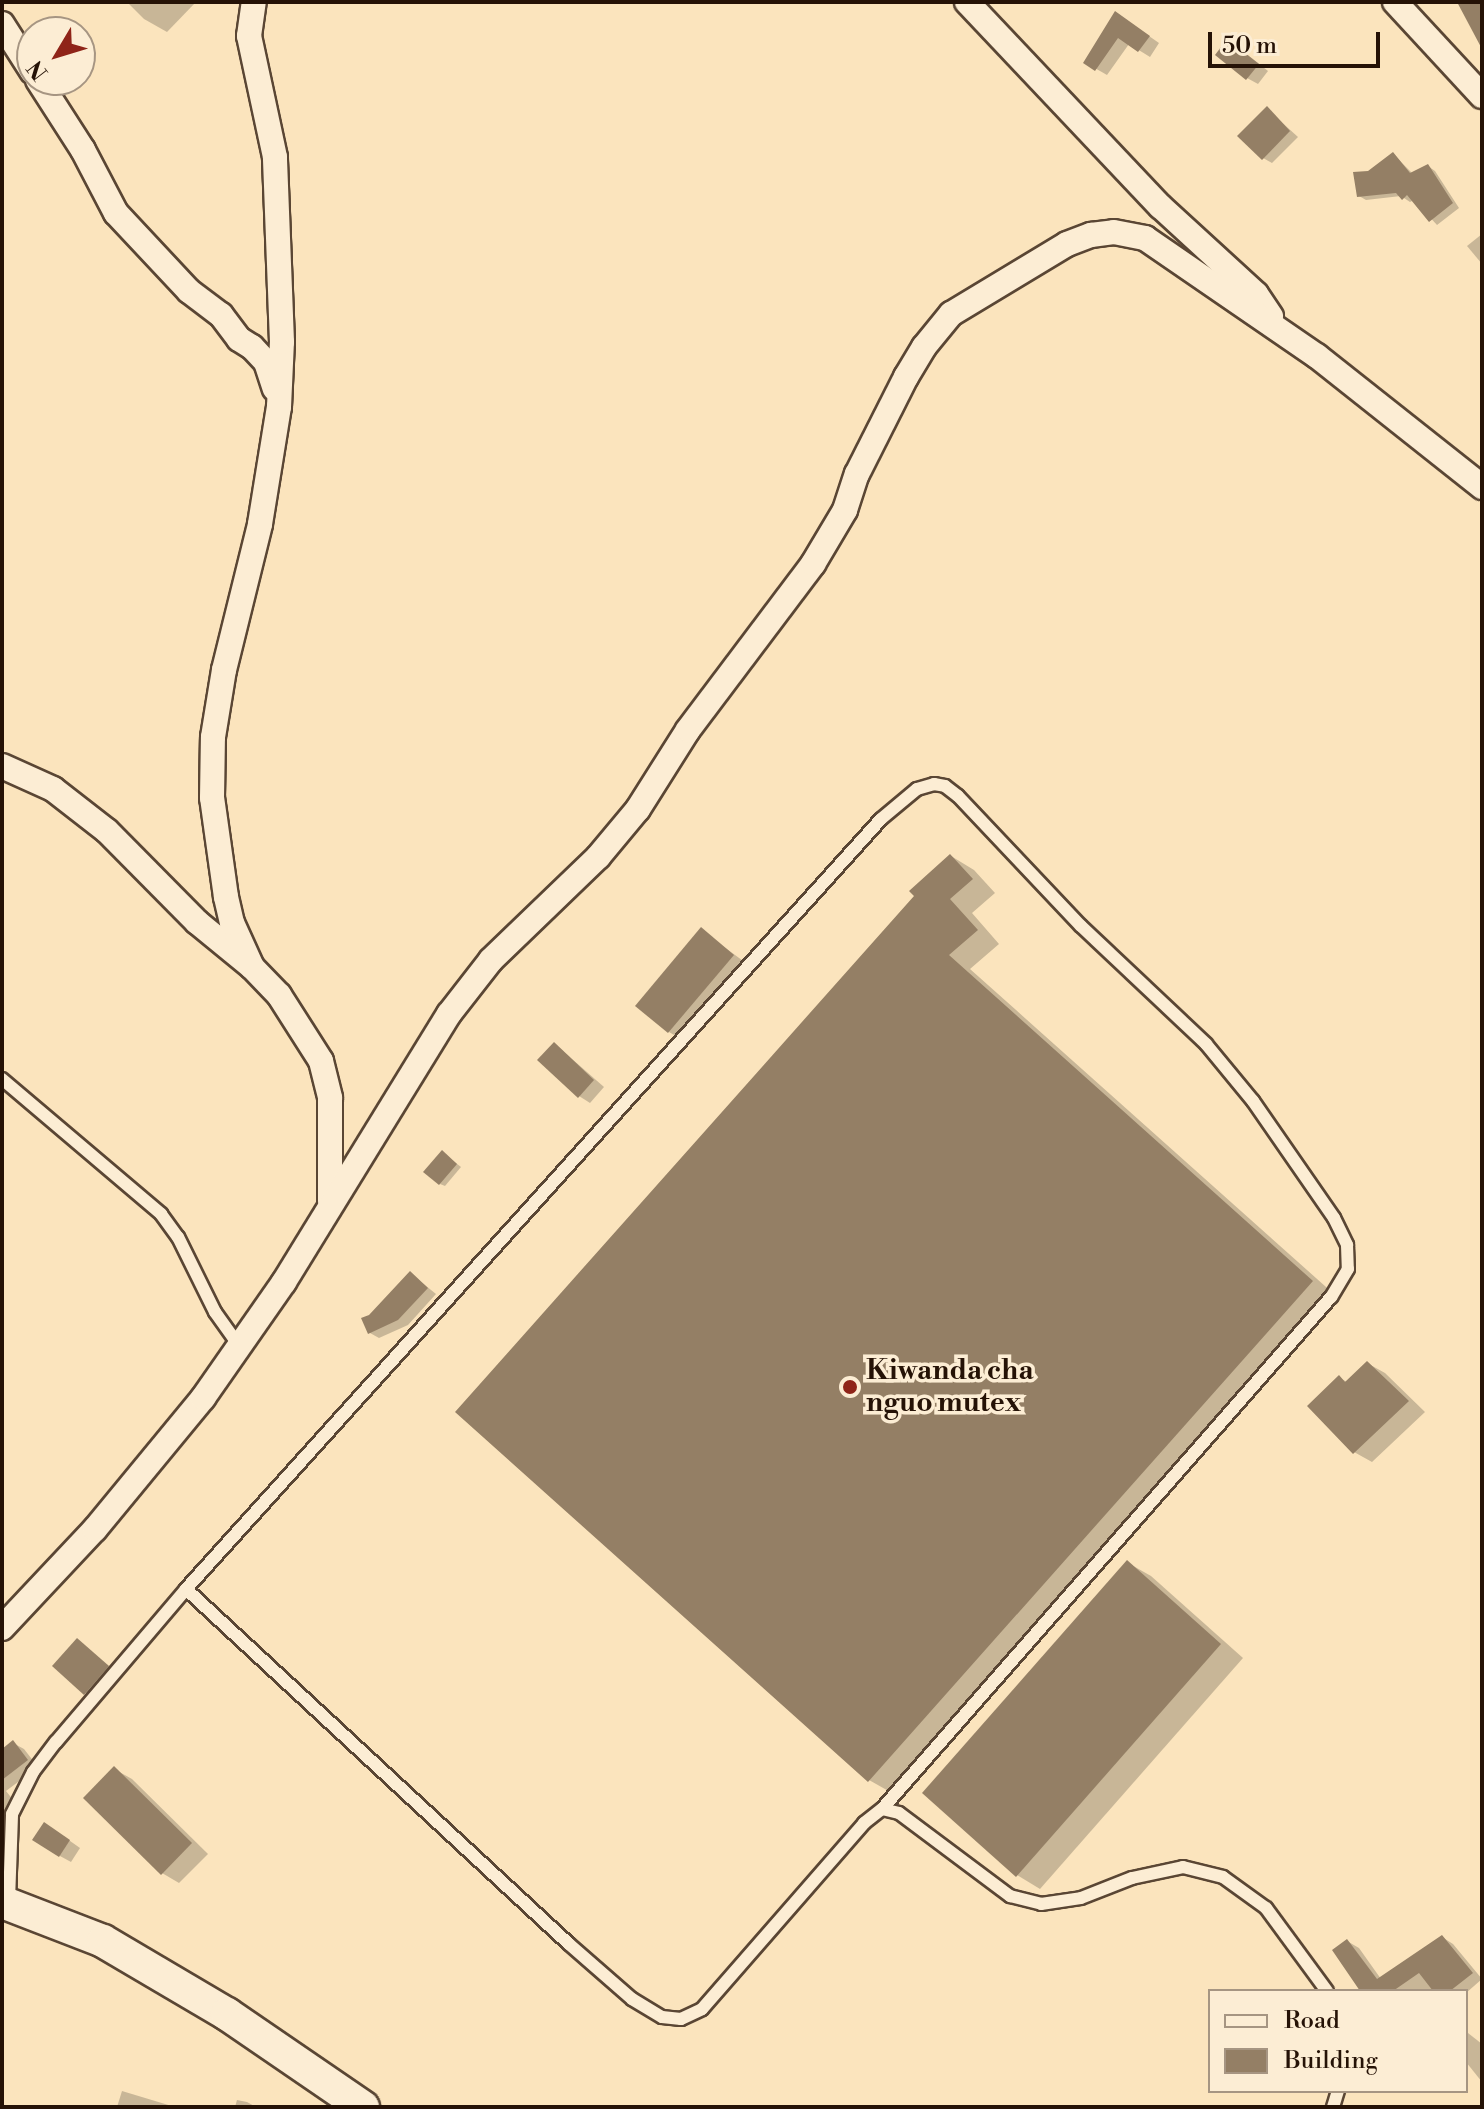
<!DOCTYPE html>
<html>
<head>
<meta charset="utf-8">
<style>
  body { margin:0 }
  #map { position:relative; width:1484px; height:2109px; overflow:hidden; background:#fbe4bd; font-family:"Libre Bodoni",serif }
  div>[style] { position:absolute }
  [style*='--x'] { left:calc(var(--x)*1px); top:calc(var(--y)*1px); width:calc(var(--w)*1px); rotate:calc(var(--a)*1deg) }
  .shadow>* { inset:0; background:#0003 }
  .building>* { inset:0; background:#947f65 }
  .roads { filter:drop-shadow(2px 0 #5a4634) drop-shadow(-2px 0 #5a4634) drop-shadow(0 2px #5a4634) drop-shadow(0 -2px #5a4634) }
  .service>* { height:12px; margin:-6px; padding:0 6px; transform-origin:6px; border-radius:6px; background:#fcedd4 }
  .minor>* { height:24px; margin:-12px; padding:0 12px; transform-origin:12px; border-radius:12px; background:#fcedd4 }
  .tertiary>* { height:32px; margin:-16px; padding:0 16px; transform-origin:16px; border-radius:16px; background:#fcedd4 }
  .dots>* { width:22px; height:22px; translate:-50% -50%; box-sizing:border-box; border:4px solid #fcedd4; border-radius:50% }
  span { translate:-50% -50%; white-space:nowrap; text-align:center; line-height:1.15; -webkit-text-stroke:7px #fcedd4; paint-order:stroke }
  .poi-label { font-size:28px; color:#251206; font-weight:700 }
  .left { translate:0 -50%; text-align:left }
  .frame { position:absolute; inset:0; border:4px solid #251206; pointer-events:none }
  .legend { position:absolute; left:1208px; top:1989px; width:260px; height:104px; box-sizing:border-box; background:#fcedd4; border:2px solid #a69582; margin:0; padding:10px 14px; list-style:none; font-size:24px; color:#251206 }
  .legend li { display:flex; align-items:center; gap:16px; height:40px }
  .legend b { width:40px; border:2px solid #a69582 }
  .north { position:absolute; left:16px; top:16px; width:80px; height:80px; box-sizing:border-box; background:#fcedd4; border:2px solid #a69582; border-radius:50%; rotate:232deg; font-size:22px; font-weight:700; line-height:32px; text-align:center; color:#251206 }
  .north::after { content:''; display:block; margin:auto; width:28px; height:36px; background:#8f2418; clip-path:polygon(50% 0,100% 100%,50% 72%,0 100%) }
  .scale { position:absolute; left:1208px; top:32px; width:172px; height:36px; box-sizing:border-box; border:4px solid #251206; border-top:0; padding-left:10px; font-size:24px; line-height:28px; white-space:nowrap; color:#251206; -webkit-text-stroke:6px #fcedd4; paint-order:stroke }
</style>
</head>
<body>
<div id="map">
  <div class="shadow">
    <i style="clip-path:polygon(196px 2px,167px 32px,144px 19px,128px 3px)"></i>
    <i style="clip-path:polygon(1126px 20px,1159px 43px,1150px 57px,1129px 44px,1107px 75px,1086px 63px)"></i>
    <i style="clip-path:polygon(1239px 48px,1268px 71px,1258px 84px,1247px 78px)"></i>
    <i style="clip-path:polygon(1267px 109px,1298px 137px,1272px 163px,1263px 158px)"></i>
    <i style="clip-path:polygon(1393px 154px,1413px 174px,1428px 166px,1435px 171px,1459px 208px,1437px 225px,1414px 200px,1410px 202px,1401px 196px,1366px 200px,1359px 196px,1369px 173px)"></i>
    <i style="clip-path:polygon(1482px 234px,1482px 264px,1467px 246px)"></i>
    <i style="clip-path:polygon(951px 856px,974px 870px,995px 893px,972px 913px,999px 944px,970px 969px,1335px 1295px,892px 1793px,869px 1780px)"></i>
    <i style="clip-path:polygon(701px 930px,750px 966px,686px 1042px,669px 1032px)"></i>
    <i style="clip-path:polygon(555px 1044px,604px 1087px,590px 1103px,579px 1096px)"></i>
    <i style="clip-path:polygon(447px 1156px,461px 1167px,445px 1186px,440px 1184px)"></i>
    <i style="clip-path:polygon(410px 1273px,436px 1294px,408px 1325px,379px 1338px,370px 1333px,370px 1316px)"></i>
    <i style="clip-path:polygon(1367px 1363px,1385px 1373px,1425px 1412px,1372px 1462px,1354px 1452px,1340px 1378px,1347px 1382px)"></i>
    <i style="clip-path:polygon(1128px 1563px,1151px 1576px,1243px 1658px,1040px 1889px,1017px 1875px)"></i>
    <i style="clip-path:polygon(77px 1641px,118px 1674px,97px 1699px,86px 1693px)"></i>
    <i style="clip-path:polygon(13px 1743px,24px 1749px,38px 1767px,6px 1791px,18px 1806px,6px 1815px,2px 1813px,2px 1752px)"></i>
    <i style="clip-path:polygon(114px 1769px,132px 1779px,208px 1854px,179px 1883px,162px 1873px)"></i>
    <i style="clip-path:polygon(56px 1831px,80px 1848px,71px 1862px,60px 1856px)"></i>
    <i style="clip-path:polygon(1442px 1937px,1453px 1944px,1482px 1979px,1466px 1993px,1364px 1991px,1347px 1941px,1359px 1948px,1381px 1979px)"></i>
    <i style="clip-path:polygon(1468px 2033px,1482px 2044px,1482px 2082px,1466px 2062px)"></i>
    <i style="clip-path:polygon(122px 2091px,175px 2107px,117px 2107px)"></i>
    <i style="clip-path:polygon(237px 2100px,247px 2102px,256px 2107px,235px 2107px)"></i>
  </div>
  <div class="building">
    <i style="clip-path:polygon(1457px 2px,1482px 2px,1482px 49px)"></i>
    <i style="clip-path:polygon(1115px 11px,1150px 36px,1138px 52px,1118px 38px,1095px 71px,1083px 63px)"></i>
    <i style="clip-path:polygon(1227px 39px,1259px 64px,1246px 80px,1215px 55px)"></i>
    <i style="clip-path:polygon(1267px 106px,1290px 131px,1262px 160px,1237px 136px)"></i>
    <i style="clip-path:polygon(1393px 152px,1410px 173px,1428px 164px,1453px 203px,1429px 222px,1407px 195px,1402px 200px,1396px 193px,1357px 197px,1353px 172px,1368px 171px)"></i>
    <i style="clip-path:polygon(950px 854px,973px 879px,950px 899px,978px 930px,949px 955px,1313px 1281px,868px 1782px,455px 1412px,914px 896px,909px 891px)"></i>
    <i style="clip-path:polygon(701px 927px,734px 955px,668px 1033px,635px 1006px)"></i>
    <i style="clip-path:polygon(554px 1042px,594px 1080px,578px 1098px,537px 1060px)"></i>
    <i style="clip-path:polygon(442px 1150px,457px 1164px,439px 1185px,423px 1172px)"></i>
    <i style="clip-path:polygon(410px 1271px,428px 1288px,398px 1320px,368px 1334px,361px 1318px,369px 1315px)"></i>
    <i style="clip-path:polygon(1367px 1361px,1409px 1401px,1353px 1454px,1307px 1406px,1339px 1375px,1345px 1382px)"></i>
    <i style="clip-path:polygon(1127px 1560px,1221px 1644px,1016px 1877px,922px 1793px)"></i>
    <i style="clip-path:polygon(77px 1638px,109px 1666px,84px 1695px,52px 1666px)"></i>
    <i style="clip-path:polygon(13px 1740px,28px 1760px,2px 1780px,2px 1749px)"></i>
    <i style="clip-path:polygon(114px 1766px,192px 1843px,161px 1875px,83px 1798px)"></i>
    <i style="clip-path:polygon(44px 1822px,70px 1840px,59px 1857px,32px 1840px)"></i>
    <i style="clip-path:polygon(1442px 1935px,1473px 1973px,1450px 1991px,1433px 1991px,1419px 1973px,1393px 1991px,1360px 1991px,1332px 1950px,1347px 1939px,1377px 1979px)"></i>
  </div>
  <div class="roads">
    <div class="service">
      <i style="--x:2;--y:1079;--w:209;--a:40.3"></i>
      <i style="--x:161;--y:1214;--w:29;--a:54"></i>
      <i style="--x:178;--y:1237;--w:84;--a:63.7"></i>
      <i style="--x:215;--y:1312;--w:43;--a:54.5"></i>
      <i style="--x:186;--y:1589;--w:522;--a:42.83"></i>
      <i style="--x:569;--y:1944;--w:84;--a:41.1"></i>
      <i style="--x:632;--y:1999;--w:35;--a:31"></i>
      <i style="--x:662;--y:2017;--w:19;--a:6"></i>
      <i style="--x:681;--y:2019;--w:23;--a:-25"></i>
      <i style="--x:702;--y:2009;--w:247;--a:-48.9"></i>
      <i style="--x:864;--y:1823;--w:23;--a:-38"></i>
      <i style="--x:882;--y:1809;--w:17;--a:13"></i>
      <i style="--x:899;--y:1813;--w:139;--a:36.8"></i>
      <i style="--x:1010;--y:1896;--w:32;--a:14"></i>
      <i style="--x:1041;--y:1904;--w:40;--a:-8.5"></i>
      <i style="--x:1081;--y:1898;--w:55;--a:-21.4"></i>
      <i style="--x:1132;--y:1878;--w:52;--a:-12.2"></i>
      <i style="--x:1183;--y:1867;--w:41;--a:14"></i>
      <i style="--x:1223;--y:1877;--w:53;--a:35.8"></i>
      <i style="--x:1266;--y:1908;--w:103;--a:53.7"></i>
      <i style="--x:9;--y:1901;--w:87;--a:-88"></i>
      <i style="--x:12;--y:1814;--w:47;--a:-63.4"></i>
      <i style="--x:33;--y:1772;--w:38;--a:-53"></i>
      <i style="--x:56;--y:1742;--w:201;--a:-49.6"></i>
      <i style="--x:186;--y:1589;--w:1037;--a:-47.93"></i>
      <i style="--x:881;--y:819;--w:47;--a:-39.8"></i>
      <i style="--x:917;--y:789;--w:18;--a:-16"></i>
      <i style="--x:934;--y:784;--w:11;--a:10"></i>
      <i style="--x:945;--y:786;--w:16;--a:38"></i>
      <i style="--x:958;--y:796;--w:179;--a:46.6"></i>
      <i style="--x:1081;--y:926;--w:172;--a:43.3"></i>
      <i style="--x:1206;--y:1044;--w:74;--a:50.5"></i>
      <i style="--x:1253;--y:1101;--w:142;--a:55.3"></i>
      <i style="--x:1334;--y:1218;--w:30;--a:64"></i>
      <i style="--x:1347;--y:1245;--w:24;--a:88"></i>
      <i style="--x:1348;--y:1269;--w:33;--a:121"></i>
      <i style="--x:1331;--y:1297;--w:681;--a:131.25"></i>
      <i style="--x:1333;--y:2107;--w:17;--a:-73"></i>
    </div>
    <div class="minor">
      <i style="--x:967;--y:2;--w:281;--a:46.6"></i>
      <i style="--x:1160;--y:206;--w:130;--a:42.5"></i>
      <i style="--x:1256;--y:294;--w:27;--a:56"></i>
      <i style="--x:1395;--y:2;--w:128;--a:47.2"></i>
      <i style="--x:2;--y:24;--w:56;--a:57.4"></i>
      <i style="--x:38;--y:80;--w:83;--a:57.3"></i>
      <i style="--x:83;--y:150;--w:71;--a:62.4"></i>
      <i style="--x:116;--y:213;--w:107;--a:46.9"></i>
      <i style="--x:189;--y:291;--w:40;--a:37"></i>
      <i style="--x:221;--y:315;--w:30;--a:53"></i>
      <i style="--x:239;--y:339;--w:15;--a:32"></i>
      <i style="--x:252;--y:347;--w:21;--a:47"></i>
      <i style="--x:266;--y:362;--w:28;--a:72"></i>
      <i style="--x:2;--y:766;--w:56;--a:24.3"></i>
      <i style="--x:53;--y:789;--w:68;--a:37.9"></i>
      <i style="--x:107;--y:831;--w:128;--a:45.3"></i>
      <i style="--x:197;--y:922;--w:71;--a:39.3"></i>
      <i style="--x:252;--y:967;--w:39;--a:46"></i>
      <i style="--x:279;--y:995;--w:78;--a:57.5"></i>
      <i style="--x:321;--y:1061;--w:38;--a:76"></i>
      <i style="--x:330;--y:1098;--w:103;--a:90"></i>
      <i style="--x:252;--y:967;--w:48;--a:-114.4"></i>
      <i style="--x:232;--y:923;--w:27;--a:-103"></i>
      <i style="--x:226;--y:897;--w:100;--a:-98"></i>
      <i style="--x:212;--y:798;--w:61;--a:-89.1"></i>
      <i style="--x:213;--y:737;--w:68;--a:-80.7"></i>
      <i style="--x:224;--y:670;--w:150;--a:-76.1"></i>
      <i style="--x:260;--y:524;--w:119;--a:-80.8"></i>
      <i style="--x:279;--y:407;--w:65;--a:-87.4"></i>
      <i style="--x:282;--y:342;--w:185;--a:-92.2"></i>
      <i style="--x:275;--y:157;--w:124;--a:-102.1"></i>
      <i style="--x:249;--y:36;--w:34;--a:-82"></i>
      <i style="--x:2;--y:1628;--w:136;--a:-46.8"></i>
      <i style="--x:95;--y:1529;--w:170;--a:-50.5"></i>
      <i style="--x:203;--y:1398;--w:141;--a:-55.1"></i>
      <i style="--x:284;--y:1282;--w:315;--a:-58.4"></i>
      <i style="--x:449;--y:1014;--w:68;--a:-52.1"></i>
      <i style="--x:491;--y:960;--w:149;--a:-43.9"></i>
      <i style="--x:598;--y:857;--w:62;--a:-50.2"></i>
      <i style="--x:638;--y:809;--w:93;--a:-57.7"></i>
      <i style="--x:688;--y:730;--w:208;--a:-53"></i>
      <i style="--x:813;--y:564;--w:63;--a:-59.3"></i>
      <i style="--x:845;--y:510;--w:38;--a:-72"></i>
      <i style="--x:857;--y:474;--w:109;--a:-63.2"></i>
      <i style="--x:906;--y:377;--w:35;--a:-59"></i>
      <i style="--x:924;--y:347;--w:43;--a:-50.7"></i>
      <i style="--x:951;--y:314;--w:135;--a:-31.1"></i>
      <i style="--x:1067;--y:244;--w:26;--a:-21"></i>
      <i style="--x:1091;--y:235;--w:23;--a:-7"></i>
      <i style="--x:1114;--y:232;--w:32;--a:11"></i>
      <i style="--x:1145;--y:238;--w:209;--a:34.5"></i>
      <i style="--x:1317;--y:356;--w:211;--a:38.4"></i>
    </div>
    <div class="tertiary">
      <i style="--x:2;--y:1902;--w:108;--a:21.1"></i>
      <i style="--x:103;--y:1941;--w:144;--a:30.5"></i>
      <i style="--x:227;--y:2014;--w:165;--a:34.4"></i>
    </div>
  </div>
  <div class="dots">
    <i style="left:850px;top:1387px;background:#8f2418"></i>
  </div>
  <div class="poi-label">
    <span class="left" style="left:866px;top:1387px">Kiwanda cha<br>nguo mutex</span>
  </div>
  <div class="frame"></div>
  <ul class="legend">
  <li><b style="height:10px;background:#fcedd4"></b>Road</li>
  <li><b style="height:22px;background:#947f65"></b>Building</li>
  </ul>
  <div class="north">N</div>
  <div class="scale">50 m</div>
</div>
</body>
</html>
